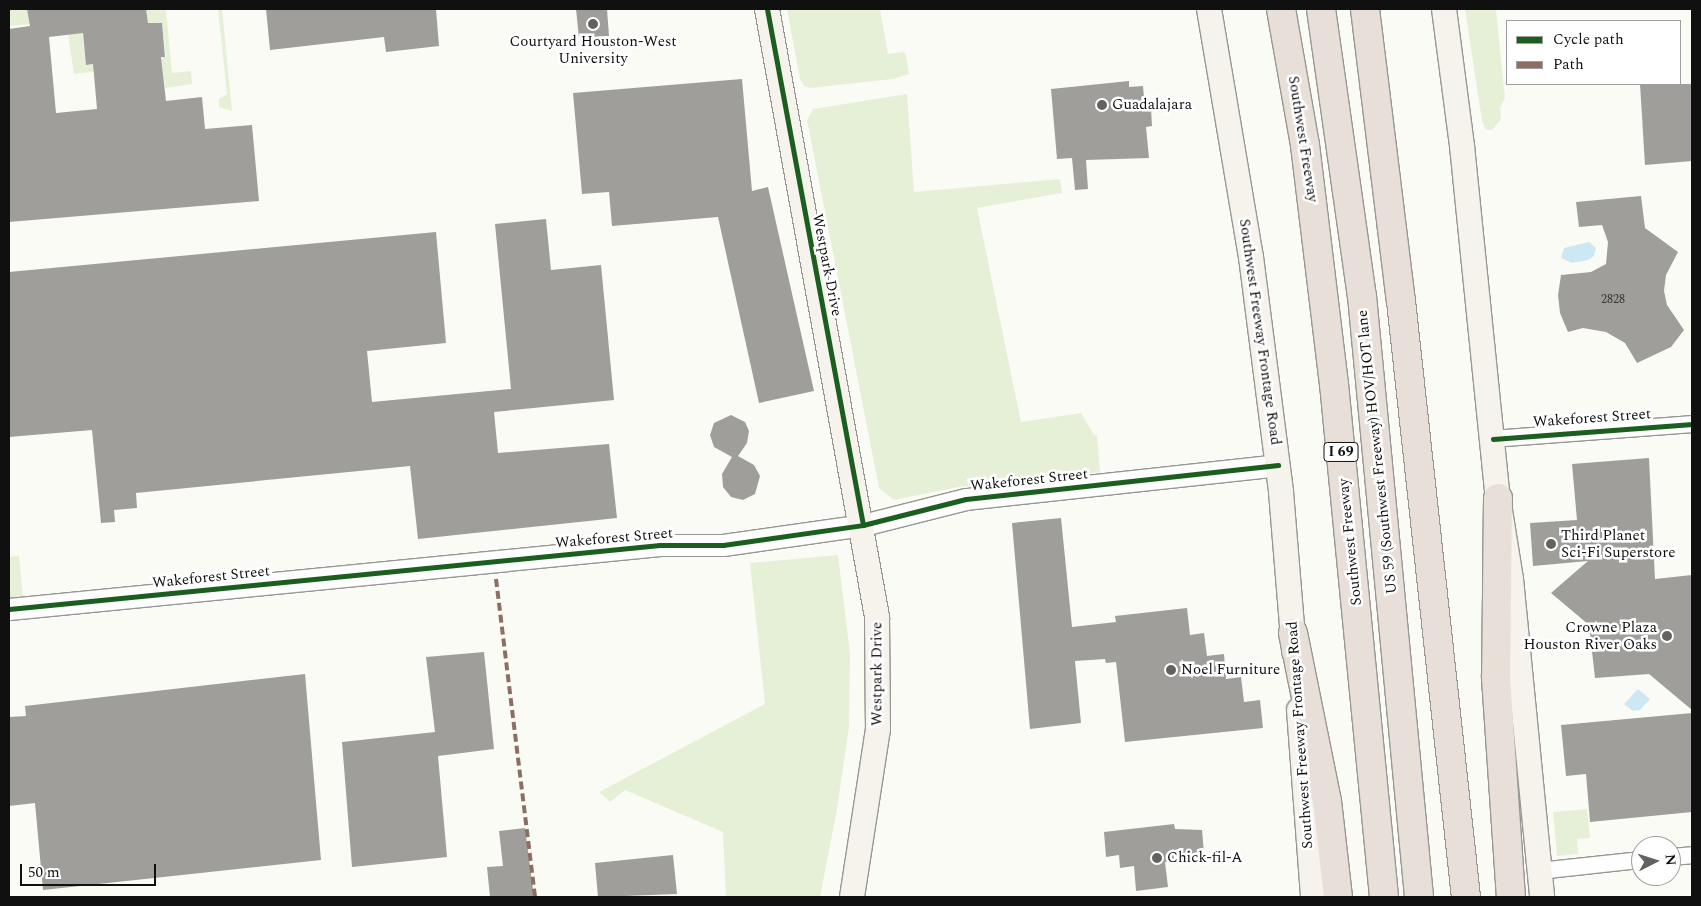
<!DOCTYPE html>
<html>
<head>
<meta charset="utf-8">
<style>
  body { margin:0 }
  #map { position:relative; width:1701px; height:906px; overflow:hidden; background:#fbfbf6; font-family:Spectral,serif }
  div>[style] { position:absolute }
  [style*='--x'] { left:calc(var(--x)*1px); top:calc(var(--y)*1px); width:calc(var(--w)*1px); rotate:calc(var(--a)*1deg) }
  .green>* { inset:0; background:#e6f0d7 }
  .water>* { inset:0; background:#cee7f4 }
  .building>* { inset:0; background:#9f9e9b }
  .roads { filter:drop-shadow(1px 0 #969694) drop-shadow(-1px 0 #969694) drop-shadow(0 1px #969694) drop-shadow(0 -1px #969694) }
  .minor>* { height:16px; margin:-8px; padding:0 8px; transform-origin:8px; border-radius:8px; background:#fefefe }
  .tertiary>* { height:21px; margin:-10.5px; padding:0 10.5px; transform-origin:10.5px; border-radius:10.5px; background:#fefefe }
  .secondary>* { height:24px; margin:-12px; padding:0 12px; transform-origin:12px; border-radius:12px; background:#f5f3eb }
  .motorway>* { height:28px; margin:-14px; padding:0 14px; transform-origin:14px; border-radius:14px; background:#e8e0d8 }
  .quiet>* { height:4px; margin-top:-2px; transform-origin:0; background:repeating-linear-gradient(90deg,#8d6e63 0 8px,transparent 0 12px) }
  .cycleway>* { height:5px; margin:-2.5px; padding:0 2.5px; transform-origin:2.5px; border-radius:2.5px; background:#1b5e20 }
  .dots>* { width:14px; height:14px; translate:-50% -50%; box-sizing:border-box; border:2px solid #fff; border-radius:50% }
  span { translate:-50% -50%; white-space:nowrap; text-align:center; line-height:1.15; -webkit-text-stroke:5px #fff; paint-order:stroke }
  .number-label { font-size:12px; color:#343433 }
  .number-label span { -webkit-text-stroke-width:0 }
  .shield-label span { padding:1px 4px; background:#fff; border:1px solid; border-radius:4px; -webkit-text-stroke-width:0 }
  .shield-label { font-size:14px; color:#101010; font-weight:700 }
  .poi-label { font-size:15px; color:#101010 }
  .left { translate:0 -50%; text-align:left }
  .right { translate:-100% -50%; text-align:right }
  .street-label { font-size:15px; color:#101010 }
  .frame { position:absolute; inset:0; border:10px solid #101010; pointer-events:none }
  .legend { position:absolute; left:1506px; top:20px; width:175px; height:65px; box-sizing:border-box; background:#fff; border:1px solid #9f9f9f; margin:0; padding:6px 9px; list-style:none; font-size:15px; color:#101010 }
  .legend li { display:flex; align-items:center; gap:10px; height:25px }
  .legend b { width:25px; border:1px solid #9f9f9f }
  .north { position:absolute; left:1631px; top:836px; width:50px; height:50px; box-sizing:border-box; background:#fff; border:1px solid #9f9f9f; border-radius:50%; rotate:85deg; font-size:14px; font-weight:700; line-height:20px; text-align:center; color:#101010 }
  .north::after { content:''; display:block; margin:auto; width:18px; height:22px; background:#626260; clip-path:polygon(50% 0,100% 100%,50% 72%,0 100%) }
  .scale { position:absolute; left:20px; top:864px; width:136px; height:22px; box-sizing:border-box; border:2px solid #101010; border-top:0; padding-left:6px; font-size:15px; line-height:18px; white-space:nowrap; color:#101010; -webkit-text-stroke:4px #fff; paint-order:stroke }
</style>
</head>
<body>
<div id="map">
  <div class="green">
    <i style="clip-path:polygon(9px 9px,27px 9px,27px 11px,88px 9px,90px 29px,82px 30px,86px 65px,161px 58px,162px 63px,162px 57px,166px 57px,162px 23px,148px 23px,146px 9px,166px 9px,172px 73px,191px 71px,192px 84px,165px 88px,162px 64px,74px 74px,66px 21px,9px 26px)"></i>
    <i style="clip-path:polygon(218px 9px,222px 9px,232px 111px,219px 107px,219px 99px,227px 94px)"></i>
    <i style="clip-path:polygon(787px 9px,880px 9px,888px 54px,903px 52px,906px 55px,909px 74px,893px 79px,810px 88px,804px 86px,800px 79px)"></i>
    <i style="clip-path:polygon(1465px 9px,1496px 9px,1505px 98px,1500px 108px,1501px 119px,1492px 130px,1486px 130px,1482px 121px)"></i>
    <i style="clip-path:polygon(907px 94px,914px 192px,1060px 179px,1062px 193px,977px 208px,1021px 422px,1081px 413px,1094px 435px,1097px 435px,1100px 472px,958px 487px,894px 500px,879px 488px,807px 120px,813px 109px)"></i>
    <i style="clip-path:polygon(838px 555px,850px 654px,849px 727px,837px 809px,820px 897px,726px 897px,723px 832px,625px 790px,610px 802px,599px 792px,765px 704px,750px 563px)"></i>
    <i style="clip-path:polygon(19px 556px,23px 599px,9px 601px,9px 557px)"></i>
    <i style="clip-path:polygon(1587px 809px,1590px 838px,1577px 839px,1578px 854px,1557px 856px,1553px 812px)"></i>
  </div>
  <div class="water">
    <i style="clip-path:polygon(1589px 242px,1596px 248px,1594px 256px,1588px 260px,1572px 263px,1561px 258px,1564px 248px)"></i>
    <i style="clip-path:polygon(1638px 689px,1650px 699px,1640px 710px,1633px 711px,1624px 704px)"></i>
  </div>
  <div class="building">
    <i style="clip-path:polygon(evenodd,27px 9px,146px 9px,148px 23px,162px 23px,165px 57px,161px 57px,166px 101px,202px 97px,205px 129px,252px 125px,259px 201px,9px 222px,9px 29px,30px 26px,27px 9px,83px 33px,86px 65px,93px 64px,97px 109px,56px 113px,49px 37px,83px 33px)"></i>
    <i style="clip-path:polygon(266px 9px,436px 9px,439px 46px,386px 52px,384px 37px,270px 50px)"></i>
    <i style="clip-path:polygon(576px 9px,607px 9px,609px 36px,579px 38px)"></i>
    <i style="clip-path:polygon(742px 79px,752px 191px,768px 187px,814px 391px,759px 403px,718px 217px,612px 226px,609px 192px,582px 194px,573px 93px)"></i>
    <i style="clip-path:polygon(1129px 81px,1129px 87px,1143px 86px,1145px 108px,1151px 108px,1152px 126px,1146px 127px,1149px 158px,1086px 160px,1088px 189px,1075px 190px,1072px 158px,1057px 159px,1051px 89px)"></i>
    <i style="clip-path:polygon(1640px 84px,1692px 84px,1692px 161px,1645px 165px)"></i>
    <i style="clip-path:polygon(1641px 196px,1645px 228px,1678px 252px,1666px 275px,1664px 291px,1667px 305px,1684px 330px,1671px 347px,1637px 363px,1625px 343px,1606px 332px,1583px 328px,1568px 332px,1560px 313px,1558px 295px,1561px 275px,1591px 272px,1606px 264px,1608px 242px,1602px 225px,1579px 227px,1576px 202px)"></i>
    <i style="clip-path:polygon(546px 219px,551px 270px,601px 265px,614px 400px,494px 412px,498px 453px,609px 444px,617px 518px,418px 539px,410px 466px,136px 493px,137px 508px,114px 510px,115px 522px,101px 523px,92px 430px,9px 437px,9px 272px,436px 232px,446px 343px,367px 351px,372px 402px,511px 389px,495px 224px)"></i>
    <i style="clip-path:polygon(731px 415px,745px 422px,749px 431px,747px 443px,738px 456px,754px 465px,760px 476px,755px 494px,743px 500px,731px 497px,723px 487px,722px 474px,732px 457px,714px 447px,710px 435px,714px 423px)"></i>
    <i style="clip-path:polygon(1649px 458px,1655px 579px,1692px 575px,1692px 710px,1649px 674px,1595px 678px,1589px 625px,1551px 593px,1588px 561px,1533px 566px,1530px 523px,1577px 520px,1572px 464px)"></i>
    <i style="clip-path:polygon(1061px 518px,1072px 627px,1116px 622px,1115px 616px,1187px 608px,1190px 635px,1204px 633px,1207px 656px,1224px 654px,1226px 679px,1241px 677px,1244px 702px,1260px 700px,1263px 728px,1125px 742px,1116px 662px,1106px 663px,1105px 659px,1075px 661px,1081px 723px,1030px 729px,1012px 523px)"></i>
    <i style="clip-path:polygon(484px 652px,494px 749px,438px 756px,447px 857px,352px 867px,342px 742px,435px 732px,426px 657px)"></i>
    <i style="clip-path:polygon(305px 674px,321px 860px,43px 890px,35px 803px,9px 806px,9px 717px,26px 716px,25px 706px)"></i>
    <i style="clip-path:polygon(1692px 713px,1692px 812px,1590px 822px,1586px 774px,1566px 776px,1561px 725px)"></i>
    <i style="clip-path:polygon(1174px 824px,1175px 829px,1202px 830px,1204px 853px,1194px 858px,1165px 862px,1168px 887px,1136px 891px,1134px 866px,1120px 868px,1119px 855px,1106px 857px,1104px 832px)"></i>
    <i style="clip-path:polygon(525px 828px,534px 897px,490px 897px,487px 867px,503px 866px,499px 831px)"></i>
    <i style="clip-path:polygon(673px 855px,677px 894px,598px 897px,595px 863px)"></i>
  </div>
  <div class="roads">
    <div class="minor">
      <i style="--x:1493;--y:439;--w:200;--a:-4.3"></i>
      <i style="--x:1671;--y:857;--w:21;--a:-5"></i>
      <i style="--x:1539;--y:871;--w:103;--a:-6.2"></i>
    </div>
    <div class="tertiary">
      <i style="--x:9;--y:609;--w:654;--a:-5.61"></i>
      <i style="--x:660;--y:545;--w:63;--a:0"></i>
      <i style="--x:723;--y:545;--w:141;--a:-8.1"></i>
      <i style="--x:863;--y:525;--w:106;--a:-14.2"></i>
      <i style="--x:966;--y:499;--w:314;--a:-6.2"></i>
    </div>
    <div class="secondary">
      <i style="--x:767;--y:9;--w:618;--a:79.74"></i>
      <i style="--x:877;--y:617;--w:112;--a:89.5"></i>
      <i style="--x:878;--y:729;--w:170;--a:98.8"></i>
      <i style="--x:1209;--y:9;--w:252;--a:80.4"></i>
      <i style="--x:1251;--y:257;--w:237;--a:82.7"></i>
      <i style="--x:1281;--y:492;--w:160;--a:85.3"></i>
      <i style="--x:1444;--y:9;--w:138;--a:82.5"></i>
      <i style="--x:1462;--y:146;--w:354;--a:84.2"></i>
      <i style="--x:1498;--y:498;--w:82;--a:80.9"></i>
      <i style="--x:1511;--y:579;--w:320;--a:84.4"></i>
      <i style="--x:1299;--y:710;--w:188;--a:85.7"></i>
    </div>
    <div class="motorway">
      <i style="--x:1281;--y:9;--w:138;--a:80"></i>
      <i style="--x:1305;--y:145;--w:241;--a:83.1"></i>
      <i style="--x:1334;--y:384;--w:515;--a:84.43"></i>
      <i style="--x:1321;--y:9;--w:290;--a:81.9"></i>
      <i style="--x:1362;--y:296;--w:604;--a:84.58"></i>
      <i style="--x:1365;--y:9;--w:294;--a:83"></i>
      <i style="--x:1401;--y:301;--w:600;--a:83.78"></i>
      <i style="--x:1498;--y:498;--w:180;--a:90.6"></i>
      <i style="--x:1496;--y:678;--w:220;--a:86.1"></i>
      <i style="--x:1293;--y:633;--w:171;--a:78.6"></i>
      <i style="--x:1327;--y:801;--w:97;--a:83.5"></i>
    </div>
  </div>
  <div class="quiet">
    <i style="--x:496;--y:579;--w:320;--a:83"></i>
  </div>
  <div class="cycleway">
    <i style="--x:767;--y:9;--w:525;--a:79.46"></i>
    <i style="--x:1493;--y:439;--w:200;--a:-4.3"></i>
    <i style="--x:9;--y:609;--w:654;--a:-5.61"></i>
    <i style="--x:660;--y:545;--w:63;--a:0"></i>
    <i style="--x:723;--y:545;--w:141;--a:-8.1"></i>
    <i style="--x:863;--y:525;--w:106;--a:-14.2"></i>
    <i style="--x:966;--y:499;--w:314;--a:-6.2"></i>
  </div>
  <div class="dots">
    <i style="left:593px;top:24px;background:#626260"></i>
    <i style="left:1102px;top:105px;background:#626260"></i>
    <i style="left:1551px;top:544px;background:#626260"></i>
    <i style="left:1667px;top:636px;background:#626260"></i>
    <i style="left:1171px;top:670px;background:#626260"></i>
    <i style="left:1157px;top:858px;background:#626260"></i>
  </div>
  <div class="number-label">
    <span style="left:1613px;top:300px">2828</span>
  </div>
  <div class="shield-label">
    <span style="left:1341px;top:452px">I 69</span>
  </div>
  <div class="poi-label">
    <span style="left:593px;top:50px">Courtyard Houston-West<br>University</span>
    <span class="left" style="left:1112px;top:105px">Guadalajara</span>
    <span class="left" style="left:1561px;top:544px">Third Planet<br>Sci-Fi Superstore</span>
    <span class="right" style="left:1657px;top:636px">Crowne Plaza<br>Houston River Oaks</span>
    <span class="left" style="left:1181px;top:670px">Noel Furniture</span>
    <span class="left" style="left:1167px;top:858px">Chick-fil-A</span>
  </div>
  <div class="street-label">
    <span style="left:1303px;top:139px;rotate:81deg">Southwest Freeway</span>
    <span style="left:827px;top:265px;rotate:79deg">Westpark Drive</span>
    <span style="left:1260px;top:332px;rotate:82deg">Southwest Freeway Frontage Road</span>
    <span style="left:1592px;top:418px;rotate:-4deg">Wakeforest Street</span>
    <span style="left:1377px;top:452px;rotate:-96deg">US 59 (Southwest Freeway) HOV/HOT lane</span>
    <span style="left:1029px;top:480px;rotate:-6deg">Wakeforest Street</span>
    <span style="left:614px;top:538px;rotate:-5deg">Wakeforest Street</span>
    <span style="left:1350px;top:542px;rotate:-96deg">Southwest Freeway</span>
    <span style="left:211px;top:577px;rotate:-6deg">Wakeforest Street</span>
    <span style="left:877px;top:674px;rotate:-90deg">Westpark Drive</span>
    <span style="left:1300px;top:735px;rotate:-94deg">Southwest Freeway Frontage Road</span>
  </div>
  <div class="frame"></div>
  <ul class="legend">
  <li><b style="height:6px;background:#1b5e20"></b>Cycle path</li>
  <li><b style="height:6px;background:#8d6e63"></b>Path</li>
  </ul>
  <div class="north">N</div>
  <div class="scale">50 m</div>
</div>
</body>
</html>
